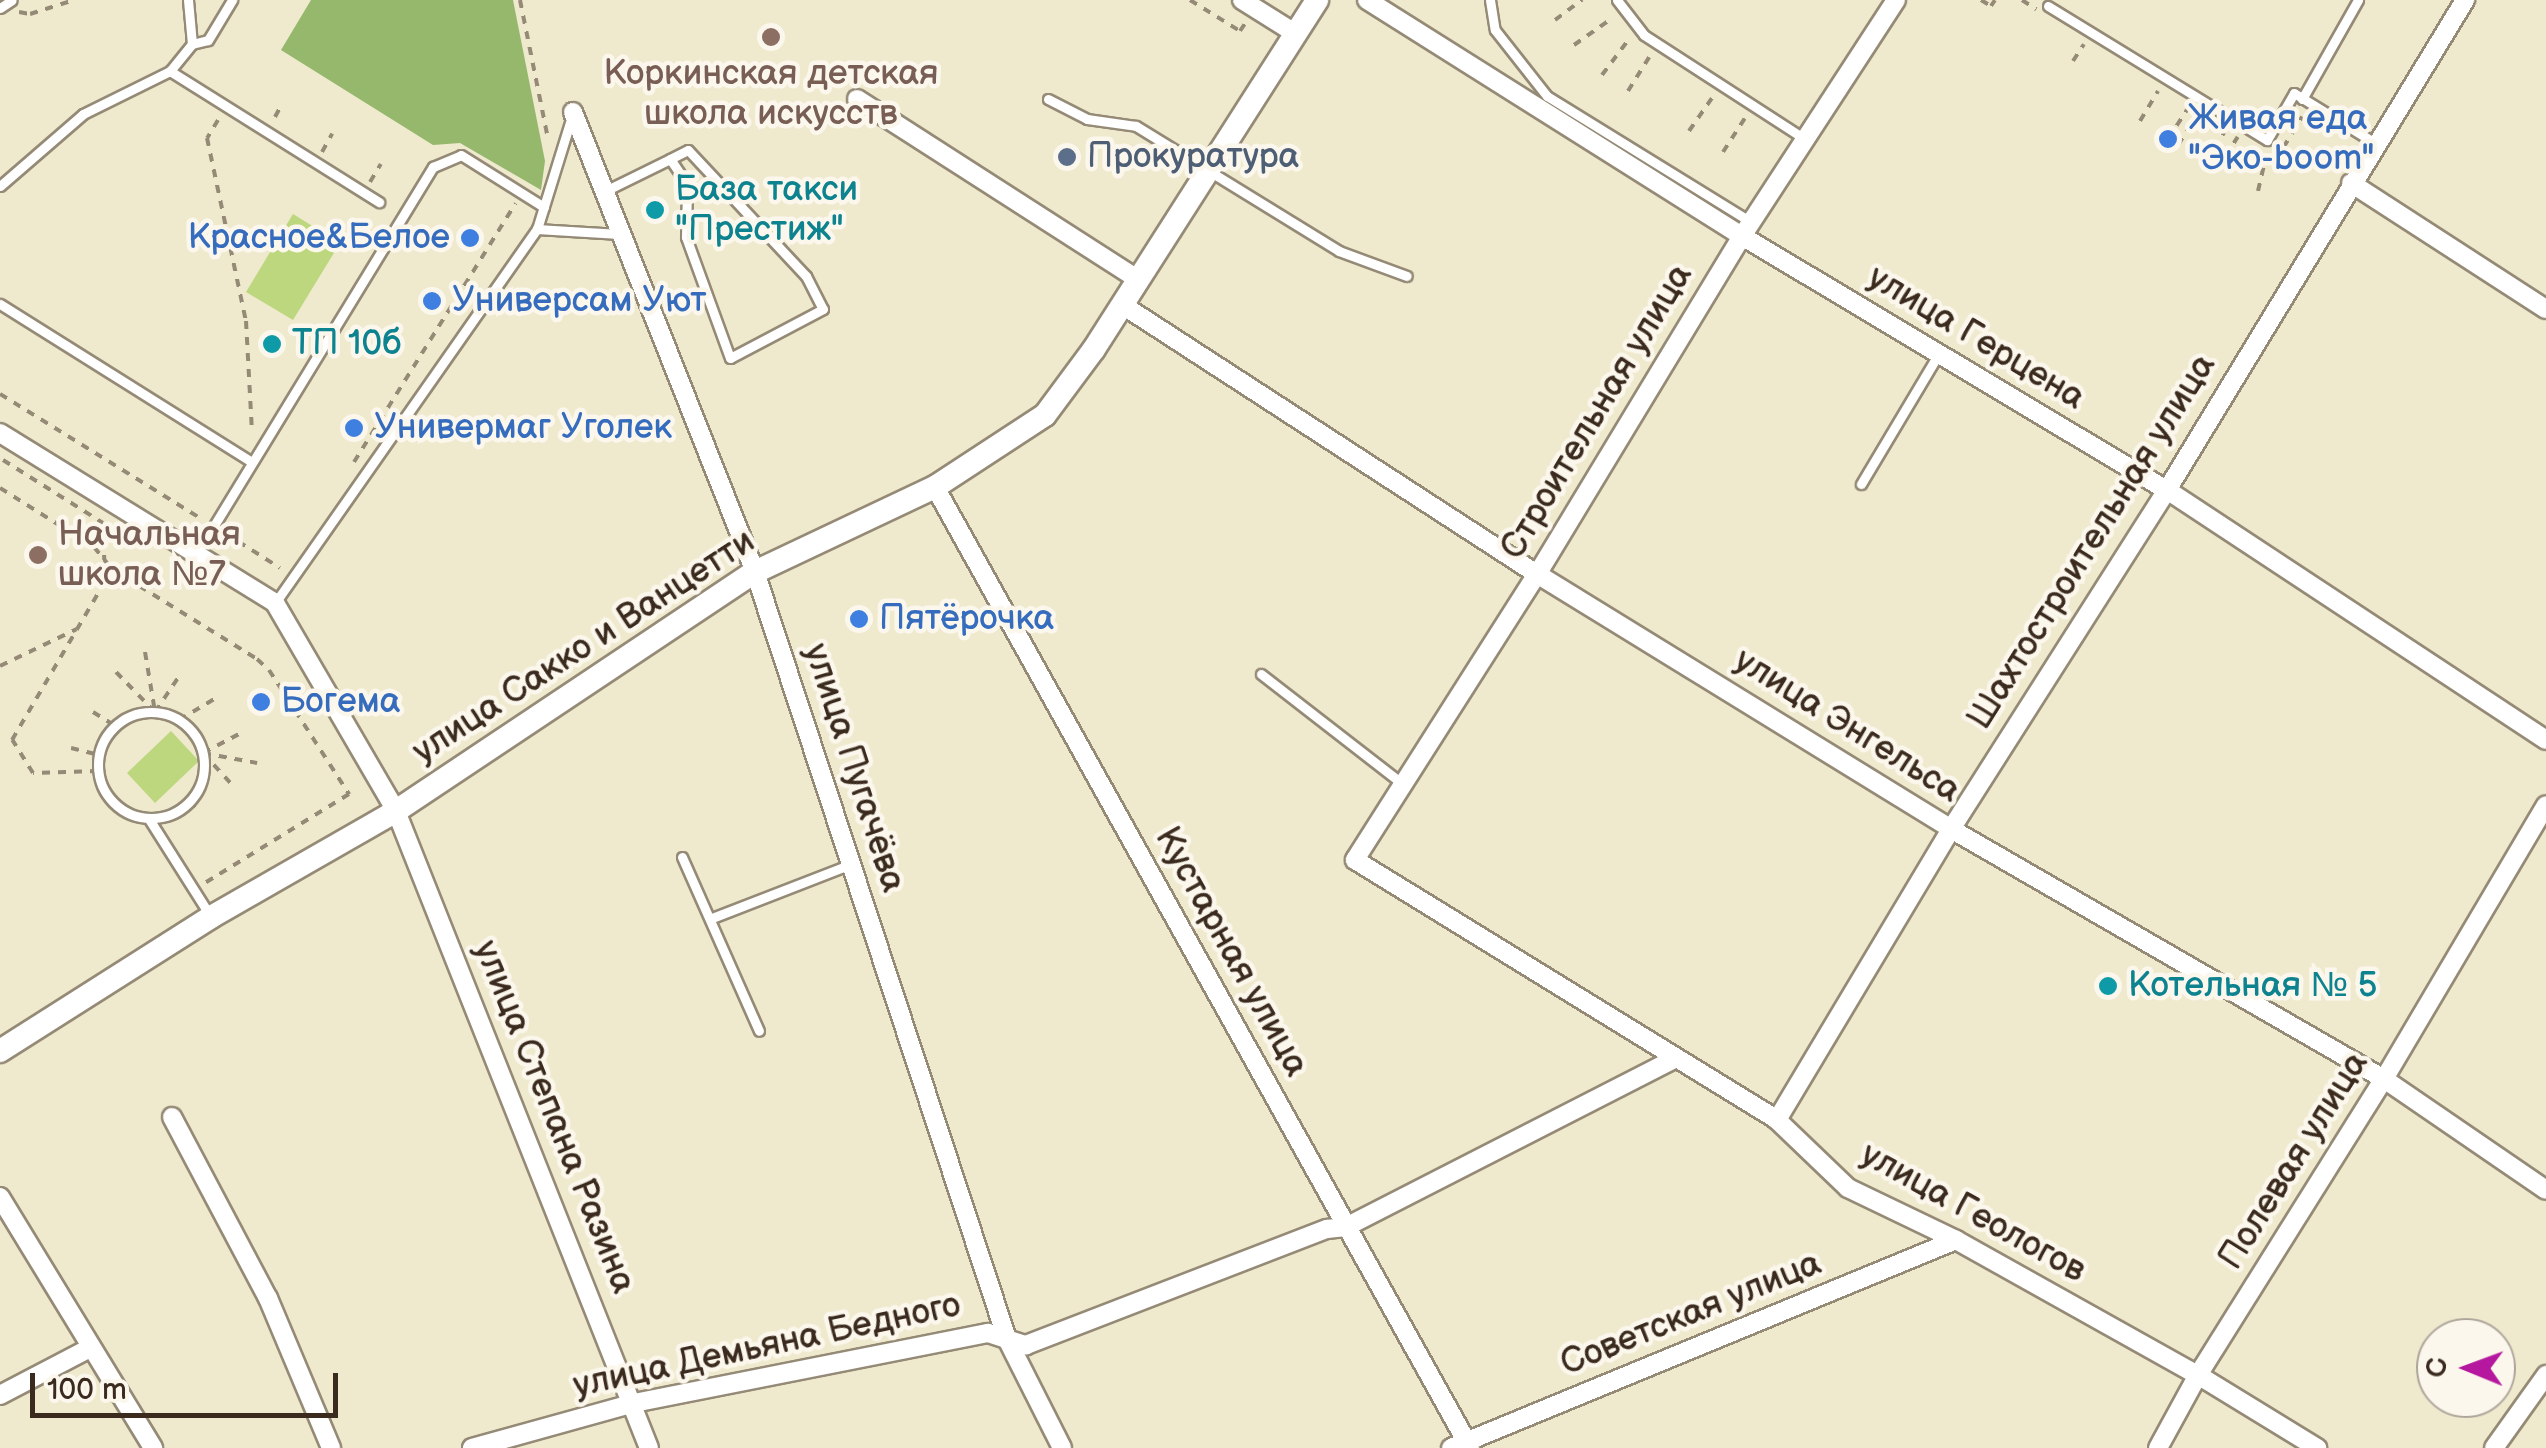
<!DOCTYPE html>
<html>
<head>
<meta charset="utf-8">
<style>
  body { margin:0 }
  #map { position:relative; width:2546px; height:1448px; overflow:hidden; background:#efe9ce; font-family:"Balsamiq Sans",sans-serif }
  div>[style] { position:absolute }
  [style*='--x'] { left:calc(var(--x)*1px); top:calc(var(--y)*1px); width:calc(var(--w)*1px); rotate:calc(var(--a)*1deg) }
  .green>* { inset:0; background:#bcd77d }
  .forest>* { inset:0; background:#95b86c }
  .path>* { height:4px; margin-top:-2px; transform-origin:0; background:repeating-linear-gradient(90deg,#958a76 0 8px,transparent 0 16px) }
  .roads { filter:drop-shadow(2px 0 #958a76) drop-shadow(-2px 0 #958a76) drop-shadow(0 2px #958a76) drop-shadow(0 -2px #958a76) }
  .service>* { height:9px; margin:-4.5px; padding:0 4.5px; transform-origin:4.5px; border-radius:4.5px; background:#fff }
  .service>.ring { margin:-4.5px; padding:0; box-sizing:content-box; background:none; border:9px solid #fff; border-radius:50% }
  .minor>* { height:18px; margin:-9px; padding:0 9px; transform-origin:9px; border-radius:9px; background:#fff }
  .tertiary>* { height:22px; margin:-11px; padding:0 11px; transform-origin:11px; border-radius:11px; background:#fff }
  .dots>* { width:28px; height:28px; translate:-50% -50%; box-sizing:border-box; border:5px solid #fbf7ec; border-radius:50% }
  span { translate:-50% -50%; white-space:nowrap; text-align:center; line-height:1.15; -webkit-text-stroke:9px #fbf7ec; paint-order:stroke }
  .education-label { font-size:35px; color:#785e54 }
  .left { translate:0 -50%; text-align:left }
  .shop-label { font-size:35px; color:#366cbe }
  .right { translate:-100% -50%; text-align:right }
  .service-label { font-size:35px; color:#4e5e75 }
  .culture-label { font-size:35px; color:#0d838f }
  .street-label { font-size:35px; color:#3b2a1e }
  .north { position:absolute; left:2416px; top:1318px; width:100px; height:100px; box-sizing:border-box; background:#fbf7ec; border:2px solid #aea59a; border-radius:50%; rotate:271deg; font-size:28px; font-weight:700; line-height:40px; text-align:center; color:#3b2a1e }
  .north::after { content:''; display:block; margin:auto; width:35px; height:45px; background:#b5179e; clip-path:polygon(50% 0,100% 100%,50% 72%,0 100%) }
  .scale { position:absolute; left:30px; top:1373px; width:308px; height:45px; box-sizing:border-box; border:5px solid #3b2a1e; border-top:0; padding-left:12px; font-size:30px; line-height:35px; white-space:nowrap; color:#3b2a1e; -webkit-text-stroke:8px #fbf7ec; paint-order:stroke }
</style>
</head>
<body>
<div id="map">
  <div class="green">
    <i style="clip-path:polygon(293px 214px,340px 243px,293px 320px,246px 292px)"></i>
    <i style="clip-path:polygon(171px 731px,199px 761px,155px 803px,127px 773px)"></i>
  </div>
  <div class="forest">
    <i style="clip-path:polygon(311px 0,513px 0,545px 161px,541px 190px,460px 143px,433px 145px,281px 50px)"></i>
  </div>
  <div class="path">
    <i style="--x:520;--y:0;--w:142;--a:78.6"></i>
    <i style="--x:1190;--y:0;--w:59;--a:31.8"></i>
    <i style="--x:1240;--y:31;--w:11;--a:-56"></i>
    <i style="--x:1981;--y:0;--w:12;--a:31"></i>
    <i style="--x:1991;--y:6;--w:7;--a:-56"></i>
    <i style="--x:2022;--y:0;--w:17;--a:33"></i>
    <i style="--x:19;--y:12;--w:11;--a:10"></i>
    <i style="--x:30;--y:14;--w:46;--a:-17.7"></i>
    <i style="--x:1555;--y:20;--w:34;--a:-37"></i>
    <i style="--x:1574;--y:45;--w:45;--a:-35.1"></i>
    <i style="--x:2073;--y:61;--w:20;--a:-57"></i>
    <i style="--x:1602;--y:75;--w:45;--a:-53.1"></i>
    <i style="--x:1628;--y:91;--w:40;--a:-58"></i>
    <i style="--x:275;--y:117;--w:15;--a:-62"></i>
    <i style="--x:218;--y:120;--w:21;--a:121"></i>
    <i style="--x:207;--y:138;--w:187;--a:78"></i>
    <i style="--x:246;--y:321;--w:112;--a:86.9"></i>
    <i style="--x:2140;--y:121;--w:35;--a:-59"></i>
    <i style="--x:1689;--y:131;--w:40;--a:-55.1"></i>
    <i style="--x:2168;--y:139;--w:35;--a:-57"></i>
    <i style="--x:2178;--y:145;--w:35;--a:-57"></i>
    <i style="--x:322;--y:152;--w:21;--a:-61"></i>
    <i style="--x:1723;--y:152;--w:40;--a:-57.1"></i>
    <i style="--x:2267;--y:156;--w:9;--a:32"></i>
    <i style="--x:2275;--y:161;--w:52;--a:-58.5"></i>
    <i style="--x:2205;--y:162;--w:35;--a:-57"></i>
    <i style="--x:2217;--y:170;--w:39;--a:-58"></i>
    <i style="--x:370;--y:182;--w:21;--a:-59"></i>
    <i style="--x:2258;--y:191;--w:35;--a:-77"></i>
    <i style="--x:0;--y:394;--w:235;--a:31.8"></i>
    <i style="--x:3;--y:460;--w:118;--a:32.2"></i>
    <i style="--x:103;--y:523;--w:37;--a:88"></i>
    <i style="--x:354;--y:462;--w:305;--a:-58"></i>
    <i style="--x:0;--y:488;--w:111;--a:32.1"></i>
    <i style="--x:94;--y:547;--w:28;--a:51"></i>
    <i style="--x:112;--y:569;--w:171;--a:31.8"></i>
    <i style="--x:257;--y:659;--w:16;--a:43"></i>
    <i style="--x:269;--y:670;--w:148;--a:57.2"></i>
    <i style="--x:349;--y:794;--w:169;--a:148.3"></i>
    <i style="--x:225;--y:533;--w:65;--a:32.5"></i>
    <i style="--x:145;--y:652;--w:61;--a:80.5"></i>
    <i style="--x:155;--y:712;--w:45;--a:-56"></i>
    <i style="--x:0;--y:666;--w:85;--a:-25.7"></i>
    <i style="--x:116;--y:672;--w:56;--a:45.7"></i>
    <i style="--x:93;--y:712;--w:26;--a:32"></i>
    <i style="--x:179;--y:720;--w:43;--a:-30.7"></i>
    <i style="--x:71;--y:748;--w:29;--a:14"></i>
    <i style="--x:203;--y:753;--w:55;--a:10.5"></i>
    <i style="--x:203;--y:753;--w:47;--a:47.6"></i>
    <i style="--x:203;--y:753;--w:41;--a:-27.8"></i>
    <i style="--x:98;--y:771;--w:65;--a:178.2"></i>
    <i style="--x:33;--y:773;--w:39;--a:-122"></i>
    <i style="--x:12;--y:740;--w:196;--a:-59.6"></i>
    <i style="--x:190;--y:801;--w:15;--a:53"></i>
  </div>
  <div class="roads">
    <div class="service">
      <i style="--x:188;--y:0;--w:44;--a:84.8"></i>
      <i style="--x:1490;--y:0;--w:30;--a:81"></i>
      <i style="--x:1495;--y:30;--w:84;--a:51.8"></i>
      <i style="--x:1547;--y:96;--w:240;--a:31.7"></i>
      <i style="--x:1617;--y:0;--w:44;--a:52.4"></i>
      <i style="--x:1644;--y:35;--w:192;--a:32.9"></i>
      <i style="--x:2048;--y:6;--w:257;--a:31.5"></i>
      <i style="--x:2267;--y:140;--w:54;--a:-60.1"></i>
      <i style="--x:2294;--y:93;--w:95;--a:31.7"></i>
      <i style="--x:0;--y:8;--w:14;--a:-34"></i>
      <i style="--x:170;--y:71;--w:247;--a:32.1"></i>
      <i style="--x:1048;--y:99;--w:44;--a:27.1"></i>
      <i style="--x:1087;--y:119;--w:49;--a:8.1"></i>
      <i style="--x:1136;--y:126;--w:238;--a:31.6"></i>
      <i style="--x:1339;--y:251;--w:72;--a:20.2"></i>
      <i style="--x:2302;--y:99;--w:114;--a:-60.5"></i>
      <i style="--x:0;--y:186;--w:110;--a:-40.9"></i>
      <i style="--x:83;--y:114;--w:97;--a:-26.3"></i>
      <i style="--x:170;--y:71;--w:35;--a:-51"></i>
      <i style="--x:192;--y:44;--w:16;--a:-14"></i>
      <i style="--x:208;--y:40;--w:47;--a:-59"></i>
      <i style="--x:605;--y:191;--w:72;--a:-26.2"></i>
      <i style="--x:670;--y:159;--w:20;--a:-27"></i>
      <i style="--x:688;--y:150;--w:173;--a:46.9"></i>
      <i style="--x:806;--y:276;--w:37;--a:63"></i>
      <i style="--x:823;--y:309;--w:105;--a:152.2"></i>
      <i style="--x:730;--y:358;--w:129;--a:-110"></i>
      <i style="--x:686;--y:237;--w:53;--a:-88.9"></i>
      <i style="--x:687;--y:184;--w:30;--a:-124"></i>
      <i style="--x:537;--y:229;--w:82;--a:3.5"></i>
      <i style="--x:0;--y:304;--w:297;--a:32.1"></i>
      <i style="--x:1861;--y:484;--w:152;--a:-59.2"></i>
      <i style="--x:196;--y:555;--w:455;--a:-58.6"></i>
      <i style="--x:433;--y:167;--w:30;--a:-23"></i>
      <i style="--x:461;--y:155;--w:98;--a:32.1"></i>
      <i style="--x:275;--y:603;--w:457;--a:-55"></i>
      <i style="--x:537;--y:229;--w:115;--a:-72.8"></i>
      <i style="--x:1261;--y:674;--w:180;--a:37.8"></i>
      <i class="ring" style="left:98px;top:712px;width:97px;height:97px"></i>
      <i style="--x:149;--y:819;--w:112;--a:57.7"></i>
      <i style="--x:682;--y:857;--w:190;--a:66.1"></i>
      <i style="--x:712;--y:918;--w:149;--a:-21.2"></i>
    </div>
    <div class="minor">
      <i style="--x:1242;--y:0;--w:60;--a:32.1"></i>
      <i style="--x:1367;--y:0;--w:443;--a:32.2"></i>
      <i style="--x:1742;--y:236;--w:495;--a:30.9"></i>
      <i style="--x:2167;--y:490;--w:454;--a:33.4"></i>
      <i style="--x:1896;--y:0;--w:282;--a:123.1"></i>
      <i style="--x:1742;--y:236;--w:395;--a:121.2"></i>
      <i style="--x:1537;--y:574;--w:339;--a:122.5"></i>
      <i style="--x:1355;--y:860;--w:496;--a:31.6"></i>
      <i style="--x:1777;--y:1120;--w:98;--a:43.8"></i>
      <i style="--x:1848;--y:1188;--w:120;--a:25.7"></i>
      <i style="--x:1956;--y:1240;--w:277;--a:29.2"></i>
      <i style="--x:2198;--y:1375;--w:140;--a:31.5"></i>
      <i style="--x:857;--y:99;--w:333;--a:32.7"></i>
      <i style="--x:573;--y:112;--w:495;--a:68.4"></i>
      <i style="--x:755;--y:572;--w:807;--a:71.81"></i>
      <i style="--x:1007;--y:1339;--w:122;--a:63.2"></i>
      <i style="--x:2351;--y:183;--w:232;--a:32.9"></i>
      <i style="--x:1121;--y:304;--w:496;--a:33"></i>
      <i style="--x:1537;--y:574;--w:486;--a:31.6"></i>
      <i style="--x:1951;--y:829;--w:500;--a:30"></i>
      <i style="--x:2384;--y:1079;--w:196;--a:34.4"></i>
      <i style="--x:0;--y:433;--w:323;--a:31.7"></i>
      <i style="--x:275;--y:603;--w:241;--a:59.8"></i>
      <i style="--x:396;--y:811;--w:685;--a:68.34"></i>
      <i style="--x:935;--y:487;--w:1100;--a:60.89"></i>
      <i style="--x:172;--y:1117;--w:205;--a:62.1"></i>
      <i style="--x:268;--y:1298;--w:163;--a:67.2"></i>
      <i style="--x:1777;--y:1120;--w:339;--a:-59.1"></i>
      <i style="--x:1951;--y:829;--w:402;--a:-57.5"></i>
      <i style="--x:2167;--y:490;--w:574;--a:-58.69"></i>
      <i style="--x:0;--y:1197;--w:294;--a:58.6"></i>
      <i style="--x:0;--y:1395;--w:102;--a:-27.6"></i>
      <i style="--x:472;--y:1448;--w:168;--a:-15.5"></i>
      <i style="--x:634;--y:1403;--w:361;--a:-11.2"></i>
      <i style="--x:988;--y:1333;--w:40;--a:18"></i>
      <i style="--x:1026;--y:1345;--w:323;--a:-21.1"></i>
      <i style="--x:1327;--y:1229;--w:19;--a:-6"></i>
      <i style="--x:1346;--y:1227;--w:369;--a:-27.1"></i>
      <i style="--x:1451;--y:1448;--w:546;--a:-22.39"></i>
      <i style="--x:2158;--y:1448;--w:83;--a:-61.3"></i>
      <i style="--x:2198;--y:1375;--w:350;--a:-57.9"></i>
      <i style="--x:2384;--y:1079;--w:318;--a:-59.4"></i>
      <i style="--x:2494;--y:1448;--w:90;--a:-54.5"></i>
    </div>
    <div class="tertiary">
      <i style="--x:0;--y:1051;--w:250;--a:-32.4"></i>
      <i style="--x:211;--y:917;--w:213;--a:-29.8"></i>
      <i style="--x:396;--y:811;--w:431;--a:-33.7"></i>
      <i style="--x:755;--y:572;--w:199;--a:-25.3"></i>
      <i style="--x:935;--y:487;--w:131;--a:-33.2"></i>
      <i style="--x:1045;--y:415;--w:82;--a:-53.4"></i>
      <i style="--x:1094;--y:349;--w:414;--a:-57.4"></i>
    </div>
  </div>
  <div class="dots">
    <i style="left:771px;top:37px;background:#8d6e63"></i>
    <i style="left:2168px;top:139px;background:#3f7fe0"></i>
    <i style="left:1067px;top:157px;background:#5c6f8a"></i>
    <i style="left:655px;top:210px;background:#0f9aa8"></i>
    <i style="left:470px;top:238px;background:#3f7fe0"></i>
    <i style="left:432px;top:301px;background:#3f7fe0"></i>
    <i style="left:272px;top:344px;background:#0f9aa8"></i>
    <i style="left:354px;top:428px;background:#3f7fe0"></i>
    <i style="left:38px;top:555px;background:#8d6e63"></i>
    <i style="left:859px;top:619px;background:#3f7fe0"></i>
    <i style="left:261px;top:702px;background:#3f7fe0"></i>
    <i style="left:2108px;top:986px;background:#0f9aa8"></i>
  </div>
  <div class="education-label">
    <span style="left:771px;top:94px">Коркинская детская<br>школа искусств</span>
    <span class="left" style="left:58px;top:555px">Начальная<br>школа №7</span>
  </div>
  <div class="shop-label">
    <span class="left" style="left:2188px;top:139px">Живая еда<br>"Эко-boom"</span>
    <span class="right" style="left:450px;top:238px">Красное&amp;Белое</span>
    <span class="left" style="left:452px;top:301px">Универсам Уют</span>
    <span class="left" style="left:374px;top:428px">Универмаг Уголек</span>
    <span class="left" style="left:879px;top:619px">Пятёрочка</span>
    <span class="left" style="left:281px;top:702px">Богема</span>
  </div>
  <div class="service-label">
    <span class="left" style="left:1087px;top:157px">Прокуратура</span>
  </div>
  <div class="culture-label">
    <span class="left" style="left:675px;top:210px">База такси<br>"Престиж"</span>
    <span class="left" style="left:292px;top:344px">ТП 10б</span>
    <span class="left" style="left:2128px;top:986px">Котельная № 5</span>
  </div>
  <div class="street-label">
    <span style="left:1976px;top:338px;rotate:31deg">улица Герцена</span>
    <span style="left:1597px;top:412px;rotate:-59deg">Строительная улица</span>
    <span style="left:2092px;top:542px;rotate:-58deg">Шахтостроительная улица</span>
    <span style="left:584px;top:647px;rotate:-33deg">улица Сакко и Ванцетти</span>
    <span style="left:1847px;top:726px;rotate:32deg">улица Энгельса</span>
    <span style="left:854px;top:768px;rotate:72deg">улица Пугачёва</span>
    <span style="left:1231px;top:952px;rotate:61deg">Кустарная улица</span>
    <span style="left:554px;top:1117px;rotate:68deg">улица Степана Разина</span>
    <span style="left:2294px;top:1161px;rotate:-58deg">Полевая улица</span>
    <span style="left:1973px;top:1213px;rotate:29deg">улица Геологов</span>
    <span style="left:1691px;top:1314px;rotate:-22deg">Советская улица</span>
    <span style="left:767px;top:1346px;rotate:-12deg">улица Демьяна Бедного</span>
  </div>
  <div class="north">С</div>
  <div class="scale">100 m</div>
</div>
</body>
</html>
